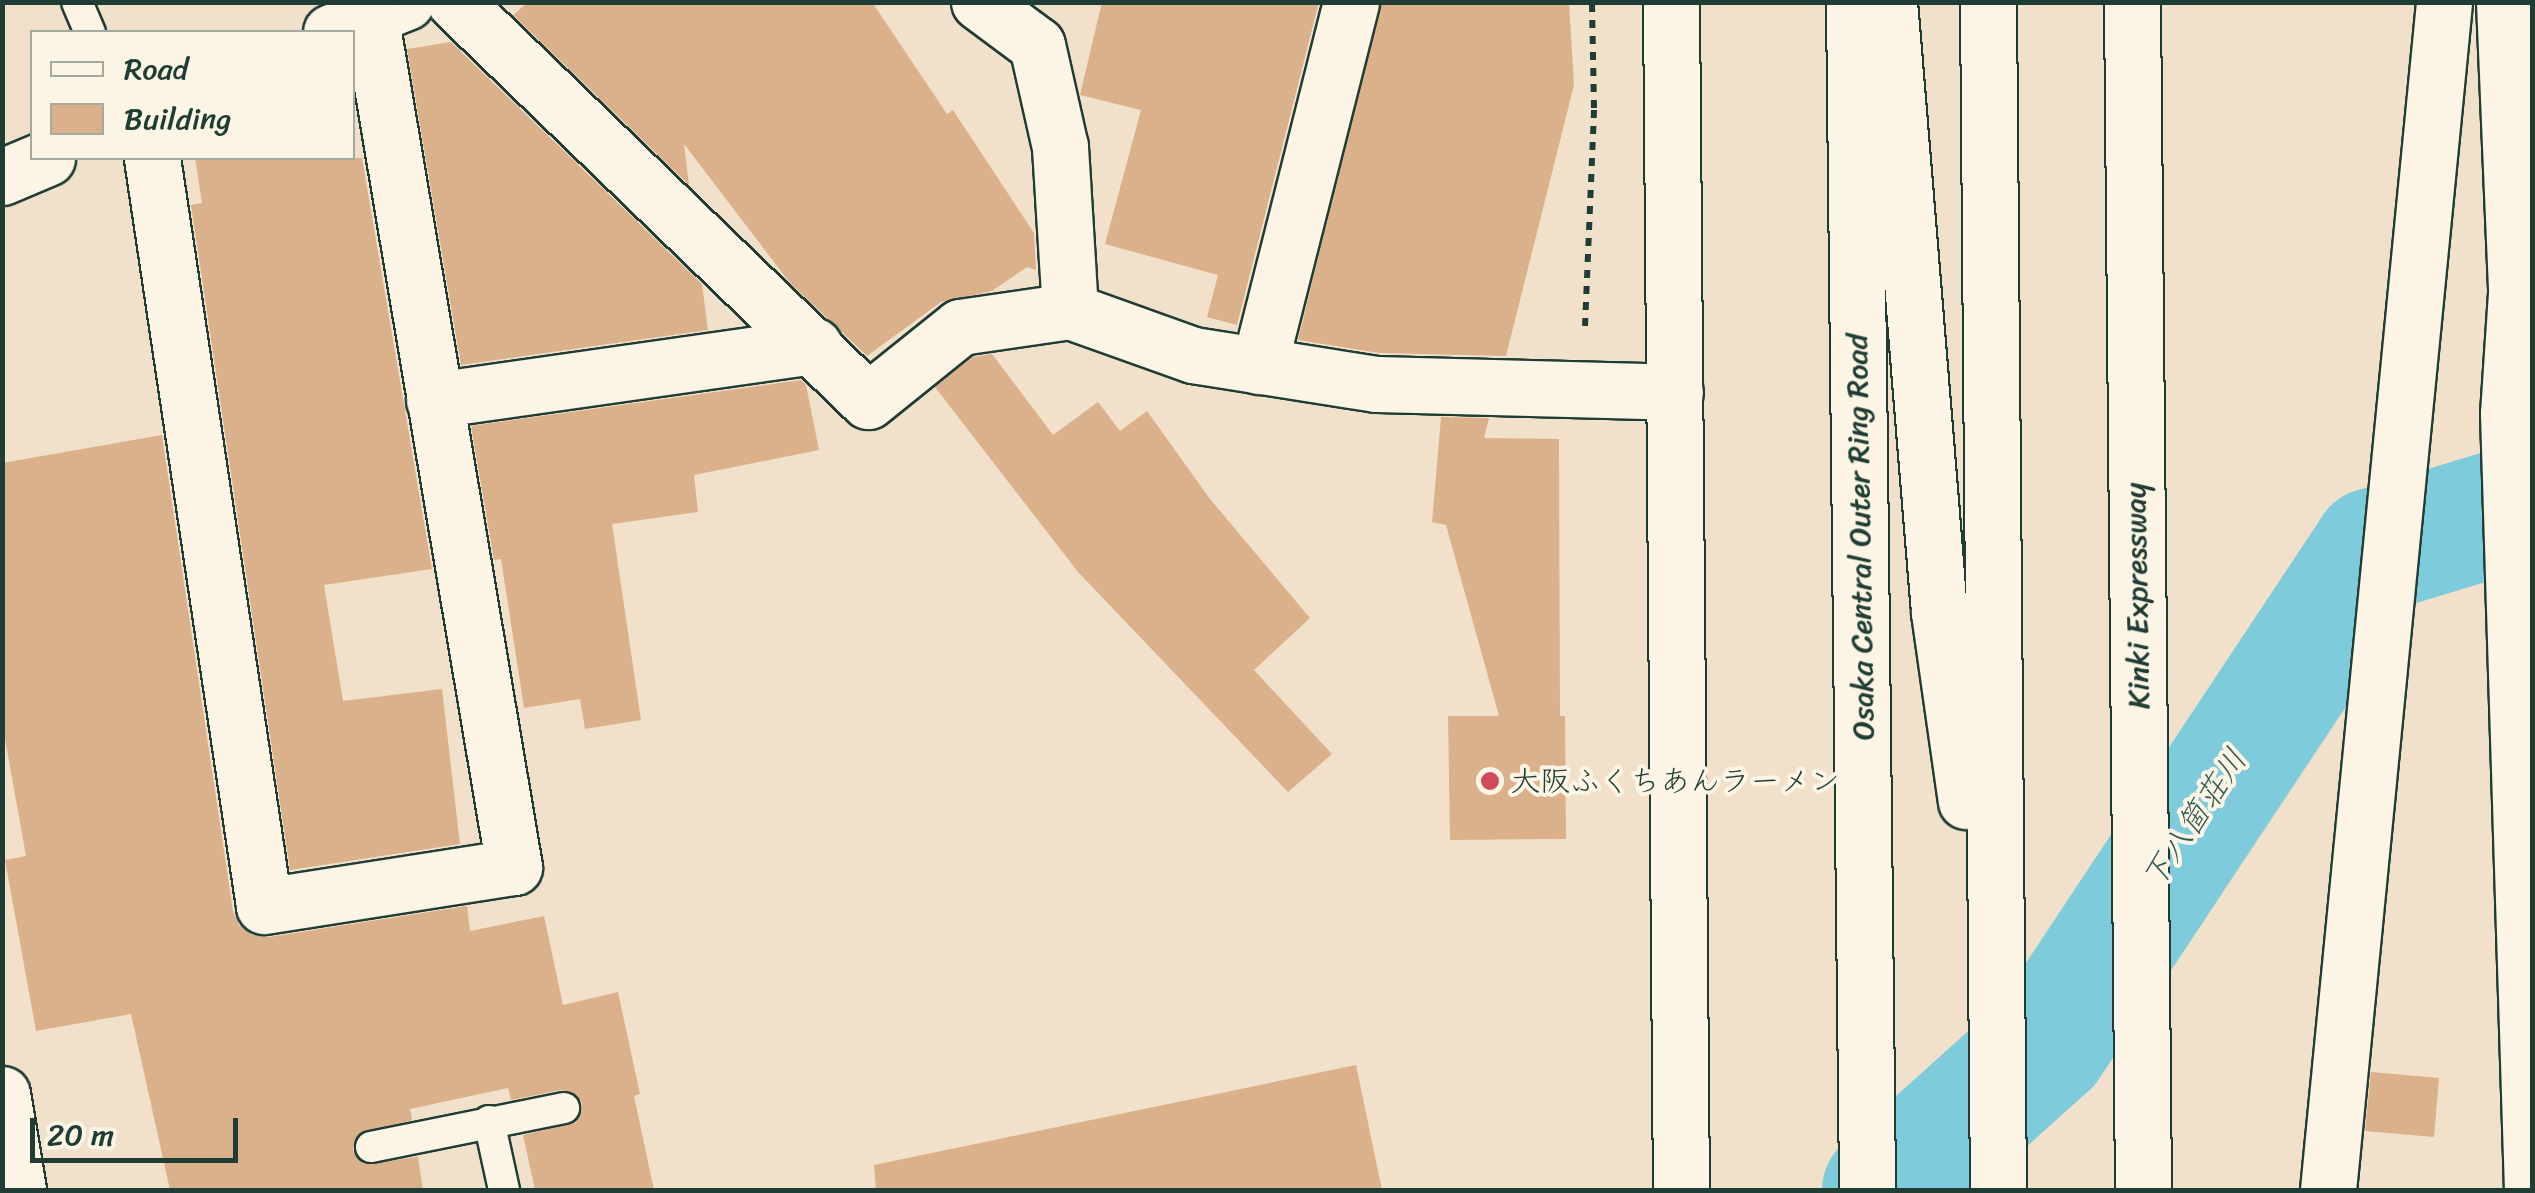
<!DOCTYPE html>
<html>
<head>
<meta charset="utf-8">
<style>
  body { margin:0 }
  #map { position:relative; width:2535px; height:1193px; overflow:hidden; background:#f2e1ca; font-family:Sriracha,"Klee One",sans-serif }
  div>[style] { position:absolute }
  [style*='--x'] { left:calc(var(--x)*1px); top:calc(var(--y)*1px); width:calc(var(--w)*1px); rotate:calc(var(--a)*1deg) }
  .river>* { height:125px; margin:-62.5px; padding:0 62.5px; transform-origin:62.5px; border-radius:62.5px; background:#7ecbdc }
  .building>* { inset:0; background:#dab18b }
  .path>* { height:6px; margin-top:-3px; transform-origin:0; background:repeating-linear-gradient(90deg,#1f3d34 0 8px,transparent 0 16px) }
  .roads { filter:drop-shadow(2px 0 #1f3d34) drop-shadow(-2px 0 #1f3d34) drop-shadow(0 2px #1f3d34) drop-shadow(0 -2px #1f3d34) }
  .service>* { height:30px; margin:-15px; padding:0 15px; transform-origin:15px; border-radius:15px; background:#fcf5e5 }
  .minor>* { height:55px; margin:-27.5px; padding:0 27.5px; transform-origin:27.5px; border-radius:27.5px; background:#fcf5e5 }
  .primary>* { height:55px; margin:-27.5px; padding:0 27.5px; transform-origin:27.5px; border-radius:27.5px; background:#fcf5e5 }
  .motorway>* { height:55px; margin:-27.5px; padding:0 27.5px; transform-origin:27.5px; border-radius:27.5px; background:#fcf5e5 }
  .dots>* { width:28px; height:28px; translate:-50% -50%; box-sizing:border-box; border:5px solid #fcf5e5; border-radius:50% }
  span { translate:-50% -50%; white-space:nowrap; text-align:center; line-height:1.15; -webkit-text-stroke:8px #fcf5e5; paint-order:stroke }
  .street-label { font-size:30px; color:#1f3d34 }
  .poi-label { font-size:30px; color:#1f3d34 }
  .left { translate:0 -50%; text-align:left }
  .water-label { font-size:32px; color:#325956; font-style:italic }
  .frame { position:absolute; inset:0; border:5px solid #1f3d34; pointer-events:none }
  .legend { position:absolute; left:30px; top:30px; width:325px; height:130px; box-sizing:border-box; background:#fcf5e5; border:2px solid #a4ab9e; margin:0; padding:12px 18px; list-style:none; font-size:30px; color:#1f3d34 }
  .legend li { display:flex; align-items:center; gap:20px; height:50px }
  .legend b { width:50px; border:2px solid #a4ab9e }
  .scale { position:absolute; left:30px; top:1118px; width:208px; height:45px; box-sizing:border-box; border:5px solid #1f3d34; border-top:0; padding-left:12px; font-size:30px; line-height:35px; white-space:nowrap; color:#1f3d34; -webkit-text-stroke:8px #fcf5e5; paint-order:stroke }
</style>
</head>
<body>
<div id="map">
  <div class="river">
    <i style="--x:1884;--y:1190;--w:219;--a:-42"></i>
    <i style="--x:2047;--y:1043;--w:592;--a:-56.44"></i>
    <i style="--x:2374;--y:550;--w:165;--a:-16.9"></i>
  </div>
  <div class="building">
    <i style="clip-path:polygon(528px 2px,872px 2px,947px 114px,953px 110px,1034px 233px,1036px 270px,1027px 267px,992px 291px,941px 302px,867px 356px,790px 283px,684px 144px,689px 185px,513px 15px)"></i>
    <i style="clip-path:polygon(1102px 2px,1319px 2px,1237px 325px,1207px 317px,1218px 275px,1105px 244px,1141px 110px,1080px 95px)"></i>
    <i style="clip-path:polygon(1381px 2px,1569px 2px,1574px 85px,1506px 356px,1379px 353px,1298px 340px)"></i>
    <i style="clip-path:polygon(451px 42px,702px 284px,708px 330px,461px 365px,407px 49px)"></i>
    <i style="clip-path:polygon(195px 158px,362px 158px,432px 569px,324px 585px,343px 701px,442px 689px,460px 844px,290px 870px,191px 205px,202px 203px)"></i>
    <i style="clip-path:polygon(992px 354px,1053px 435px,1098px 402px,1120px 431px,1147px 411px,1210px 499px,1310px 618px,1254px 670px,1332px 754px,1288px 792px,1078px 572px,935px 387px,973px 357px)"></i>
    <i style="clip-path:polygon(801px 380px,806px 385px,819px 450px,694px 475px,698px 512px,612px 524px,641px 720px,585px 729px,580px 699px,524px 708px,501px 559px,494px 560px,471px 426px)"></i>
    <i style="clip-path:polygon(1441px 417px,1489px 418px,1484px 438px,1559px 439px,1560px 716px,1565px 716px,1566px 839px,1450px 840px,1448px 716px,1499px 716px,1446px 525px,1432px 522px)"></i>
    <i style="clip-path:polygon(162px 435px,233px 911px,239px 925px,252px 935px,269px 937px,467px 906px,470px 931px,544px 916px,563px 1005px,618px 992px,640px 1094px,634px 1096px,654px 1190px,535px 1190px,523px 1135px,576px 1123px,582px 1103px,577px 1095px,561px 1090px,511px 1100px,508px 1088px,410px 1109px,412px 1120px,358px 1134px,353px 1150px,364px 1164px,418px 1157px,423px 1190px,170px 1190px,131px 1014px,36px 1031px,5px 860px,26px 856px,2px 722px,2px 463px)"></i>
    <i style="clip-path:polygon(1356px 1065px,1382px 1190px,876px 1190px,874px 1165px)"></i>
    <i style="clip-path:polygon(2371px 1072px,2439px 1078px,2434px 1137px,2365px 1131px)"></i>
  </div>
  <div class="path">
    <i style="--x:1585;--y:326;--w:218;--a:-87.6"></i>
    <i style="--x:1594;--y:108;--w:106;--a:-91.1"></i>
  </div>
  <div class="roads">
    <div class="service">
      <i style="--x:77;--y:2;--w:33;--a:67"></i>
      <i style="--x:489;--y:1121;--w:71;--a:77.7"></i>
      <i style="--x:371;--y:1147;--w:197;--a:-11.4"></i>
    </div>
    <div class="minor">
      <i style="--x:455;--y:2;--w:574;--a:44.01"></i>
      <i style="--x:868;--y:401;--w:118;--a:-38.8"></i>
      <i style="--x:960;--y:327;--w:111;--a:-8.3"></i>
      <i style="--x:1070;--y:311;--w:131;--a:19.7"></i>
      <i style="--x:1193;--y:355;--w:185;--a:9"></i>
      <i style="--x:1376;--y:384;--w:299;--a:1.5"></i>
      <i style="--x:979;--y:2;--w:72;--a:36.6"></i>
      <i style="--x:1037;--y:45;--w:105;--a:77.3"></i>
      <i style="--x:1060;--y:147;--w:164;--a:86.5"></i>
      <i style="--x:331;--y:32;--w:81;--a:-21.8"></i>
      <i style="--x:152;--y:158;--w:756;--a:81.48"></i>
      <i style="--x:264;--y:906;--w:253;--a:-8.9"></i>
      <i style="--x:514;--y:867;--w:864;--a:-99.59"></i>
      <i style="--x:2;--y:177;--w:49;--a:-22.9"></i>
      <i style="--x:1259;--y:366;--w:375;--a:-75.8"></i>
      <i style="--x:434;--y:400;--w:384;--a:-8.1"></i>
      <i style="--x:2;--y:1094;--w:97;--a:80.5"></i>
    </div>
    <div class="primary">
      <i style="--x:1671;--y:2;--w:1188;--a:89.52"></i>
      <i style="--x:1854;--y:2;--w:1188;--a:89.37"></i>
      <i style="--x:2504;--y:2;--w:291;--a:87.6"></i>
      <i style="--x:2516;--y:293;--w:121;--a:93.8"></i>
      <i style="--x:2508;--y:414;--w:776;--a:88.23"></i>
    </div>
    <div class="motorway">
      <i style="--x:1889;--y:2;--w:612;--a:85.31"></i>
      <i style="--x:1939;--y:612;--w:191;--a:81.9"></i>
      <i style="--x:1988;--y:2;--w:1188;--a:89.52"></i>
      <i style="--x:2132;--y:2;--w:1188;--a:89.47"></i>
      <i style="--x:2328;--y:1190;--w:1194;--a:-84.42"></i>
    </div>
  </div>
  <div class="dots">
    <i style="left:1490px;top:781px;background:#d1495b"></i>
  </div>
  <div class="street-label">
    <span style="left:1860px;top:537px;rotate:-91deg">Osaka Central Outer Ring Road</span>
    <span style="left:2137px;top:596px;rotate:-91deg">Kinki Expressway</span>
  </div>
  <div class="poi-label">
    <span class="left" style="left:1510px;top:781px">大阪ふくちあんラーメン</span>
  </div>
  <div class="water-label">
    <span style="left:2195px;top:819px;rotate:-56deg">下八箇荘川</span>
  </div>
  <div class="frame"></div>
  <ul class="legend">
  <li><b style="height:12px;background:#fcf5e5"></b>Road</li>
  <li><b style="height:28px;background:#dab18b"></b>Building</li>
  </ul>
  <div class="scale">20 m</div>
</div>
</body>
</html>
